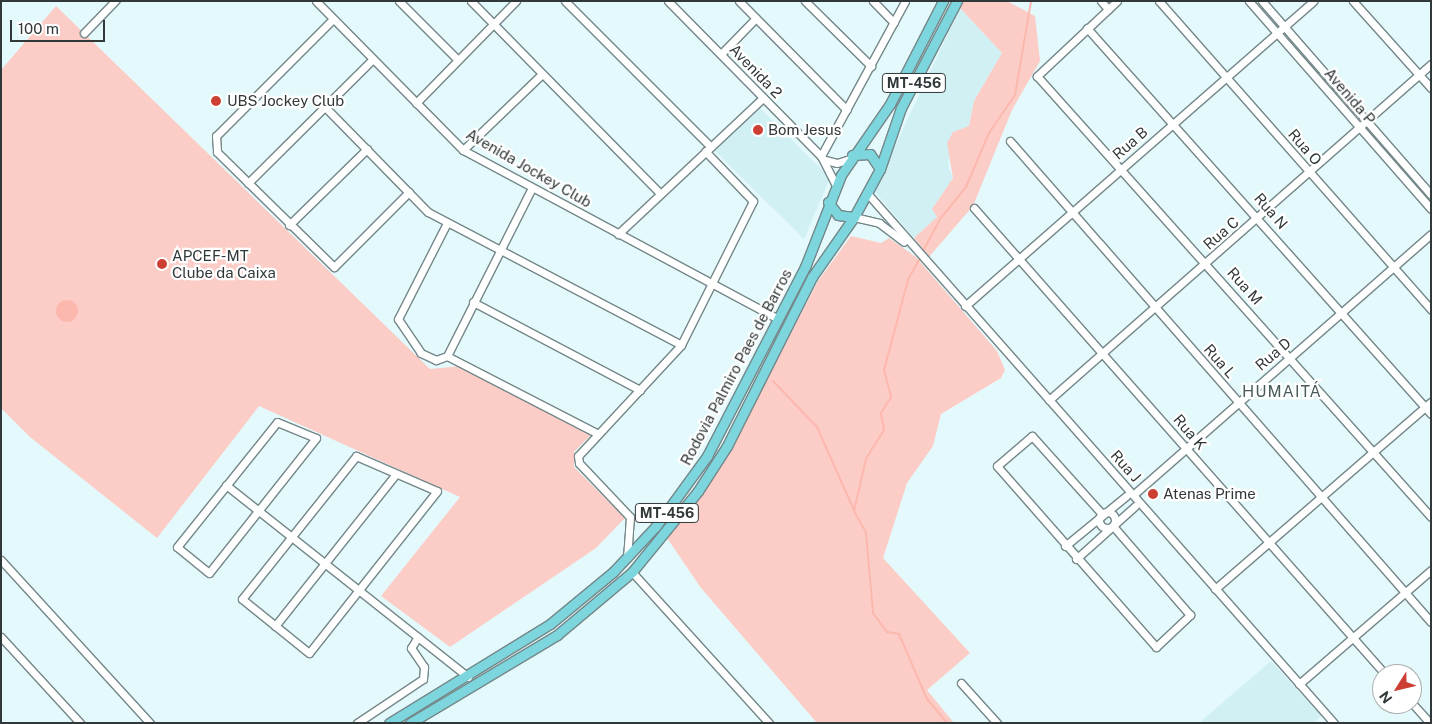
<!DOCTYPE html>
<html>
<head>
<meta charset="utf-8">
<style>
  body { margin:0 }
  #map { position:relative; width:1432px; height:724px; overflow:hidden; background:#e4f9fb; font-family:"Public Sans",sans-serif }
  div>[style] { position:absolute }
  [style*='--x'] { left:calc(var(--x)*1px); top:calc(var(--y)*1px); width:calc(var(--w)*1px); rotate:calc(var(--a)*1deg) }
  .built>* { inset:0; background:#d1f0f3 }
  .green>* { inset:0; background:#fbcdc6 }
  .water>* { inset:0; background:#fdb8ae }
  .round { border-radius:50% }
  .stream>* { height:2px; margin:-1px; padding:0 1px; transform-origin:1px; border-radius:1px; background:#fdb8ae }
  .roads { filter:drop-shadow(1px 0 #748789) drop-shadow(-1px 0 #748789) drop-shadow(0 1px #748789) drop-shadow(0 -1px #748789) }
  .minor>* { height:7px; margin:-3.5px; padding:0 3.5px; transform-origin:3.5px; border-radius:3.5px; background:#fff }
  .minor>.ring { margin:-3.5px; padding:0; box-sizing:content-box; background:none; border:7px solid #fff; border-radius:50% }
  .major>* { height:9px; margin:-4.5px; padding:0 4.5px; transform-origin:4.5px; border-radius:4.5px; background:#7dd6dd }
  .dots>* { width:14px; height:14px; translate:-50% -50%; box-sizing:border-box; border:2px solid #fff; border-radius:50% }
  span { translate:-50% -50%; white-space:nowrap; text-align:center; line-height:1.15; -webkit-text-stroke:4.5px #fff; paint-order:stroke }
  .shield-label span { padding:1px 4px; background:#fff; border:1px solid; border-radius:4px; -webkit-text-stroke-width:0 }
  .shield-label { font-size:14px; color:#303839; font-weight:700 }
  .street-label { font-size:15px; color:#303839 }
  .poi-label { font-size:15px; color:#303839 }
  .left { translate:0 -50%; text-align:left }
  .neighbourhood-label { font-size:16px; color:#485a5c; letter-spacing:1px }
  .frame { position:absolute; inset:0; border:2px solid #303839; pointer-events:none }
  .north { position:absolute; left:1372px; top:664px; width:50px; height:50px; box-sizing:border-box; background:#fff; border:1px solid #acafb0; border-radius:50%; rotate:234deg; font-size:14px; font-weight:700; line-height:20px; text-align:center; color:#303839 }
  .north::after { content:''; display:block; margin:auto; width:18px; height:22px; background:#cc3f33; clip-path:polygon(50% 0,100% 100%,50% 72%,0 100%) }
  .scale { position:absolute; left:10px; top:20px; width:95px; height:22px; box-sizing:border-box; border:2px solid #303839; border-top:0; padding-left:6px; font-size:15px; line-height:18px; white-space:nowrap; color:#303839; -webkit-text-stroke:4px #fff; paint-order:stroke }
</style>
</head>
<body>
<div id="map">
  <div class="built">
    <i style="clip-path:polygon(960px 8px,1002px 53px,974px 101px,969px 126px,953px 132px,948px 165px,953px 178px,932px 209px,937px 217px,914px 238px,874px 191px)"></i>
    <i style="clip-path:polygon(759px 107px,830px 178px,804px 239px,715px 151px)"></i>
    <i style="clip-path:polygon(1271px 661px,1321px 716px,1314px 723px,1199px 723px)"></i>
  </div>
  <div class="green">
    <i style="clip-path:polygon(963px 1px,1007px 1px,1035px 16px,1040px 61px,1012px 110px,973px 206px,929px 257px,914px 238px,937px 217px,932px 209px,953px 178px,947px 143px,953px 132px,969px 126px,974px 101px,1002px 53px,960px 8px)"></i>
    <i style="clip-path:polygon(56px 6px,430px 369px,461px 366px,591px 435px,574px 452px,574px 467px,625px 518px,596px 548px,450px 647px,381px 596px,460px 497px,259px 406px,157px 538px,30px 437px,1px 408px,1px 70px)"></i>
    <i style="clip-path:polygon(851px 236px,881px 243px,889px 238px,916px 257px,997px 351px,1005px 370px,1001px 378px,941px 414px,933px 446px,907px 483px,883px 558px,970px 653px,927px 690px,954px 723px,817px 723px,701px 588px,667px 538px,728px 454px,818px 281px)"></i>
  </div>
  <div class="water">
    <i class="round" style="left:56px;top:300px;width:22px;height:22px"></i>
  </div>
  <div class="stream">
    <i style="--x:922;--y:253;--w:40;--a:-62"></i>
    <i style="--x:941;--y:218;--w:40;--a:-51"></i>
    <i style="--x:966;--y:187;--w:59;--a:-66.9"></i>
    <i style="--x:989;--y:133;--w:46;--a:-55.6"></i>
    <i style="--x:1015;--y:95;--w:95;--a:-80.3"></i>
    <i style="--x:920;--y:258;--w:25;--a:119"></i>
    <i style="--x:908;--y:280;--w:93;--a:104.9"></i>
    <i style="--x:884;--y:370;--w:28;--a:75"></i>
    <i style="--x:891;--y:397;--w:19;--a:122"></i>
    <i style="--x:881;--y:413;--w:17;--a:80"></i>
    <i style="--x:884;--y:430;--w:34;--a:122"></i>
    <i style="--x:866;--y:459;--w:53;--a:103"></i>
    <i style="--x:854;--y:511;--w:25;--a:61"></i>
    <i style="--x:866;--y:533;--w:80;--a:85"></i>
    <i style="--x:873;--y:613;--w:24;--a:54"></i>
    <i style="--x:887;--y:632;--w:12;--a:9"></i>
    <i style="--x:899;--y:634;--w:71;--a:66.7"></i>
    <i style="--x:927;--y:699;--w:31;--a:50"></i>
    <i style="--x:773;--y:381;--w:64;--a:46.3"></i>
    <i style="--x:817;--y:427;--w:91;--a:66"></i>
  </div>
  <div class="roads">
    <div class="minor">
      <i style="--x:316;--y:1;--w:209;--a:45.4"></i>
      <i style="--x:463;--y:150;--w:357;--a:28.2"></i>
      <i style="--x:399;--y:1;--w:82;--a:45"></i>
      <i style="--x:471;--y:1;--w:269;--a:45.5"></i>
      <i style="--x:565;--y:1;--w:205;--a:45"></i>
      <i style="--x:668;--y:1;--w:218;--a:45.4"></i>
      <i style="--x:821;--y:156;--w:33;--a:63"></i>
      <i style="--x:739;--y:1;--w:153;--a:45.3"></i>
      <i style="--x:805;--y:1;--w:93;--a:44.6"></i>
      <i style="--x:873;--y:1;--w:30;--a:46"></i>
      <i style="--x:1101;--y:1;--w:11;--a:49"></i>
      <i style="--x:1117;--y:1;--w:110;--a:136.8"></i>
      <i style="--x:1037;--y:76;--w:591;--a:48.22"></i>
      <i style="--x:1159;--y:1;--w:412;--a:48.6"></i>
      <i style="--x:1249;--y:1;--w:276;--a:48.8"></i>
      <i style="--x:1262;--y:1;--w:257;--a:48.9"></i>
      <i style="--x:1353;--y:1;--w:117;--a:48.1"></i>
      <i style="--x:333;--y:19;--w:165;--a:135"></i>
      <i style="--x:216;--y:136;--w:16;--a:86"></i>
      <i style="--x:217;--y:152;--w:164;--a:44.5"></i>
      <i style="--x:334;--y:267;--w:106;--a:-45"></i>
      <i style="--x:1087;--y:28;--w:517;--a:48.29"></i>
      <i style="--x:84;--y:33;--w:45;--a:-45.9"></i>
      <i style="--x:721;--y:54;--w:50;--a:-45.8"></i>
      <i style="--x:416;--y:103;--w:143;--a:-45.6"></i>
      <i style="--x:325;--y:107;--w:147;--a:45.6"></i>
      <i style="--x:428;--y:212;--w:286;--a:27.7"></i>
      <i style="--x:1010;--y:141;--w:639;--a:48.81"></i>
      <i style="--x:463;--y:150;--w:108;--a:-43.9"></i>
      <i style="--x:821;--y:156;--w:176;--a:-61.5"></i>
      <i style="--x:825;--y:160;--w:12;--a:14"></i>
      <i style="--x:837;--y:163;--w:14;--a:-17"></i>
      <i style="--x:248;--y:183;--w:176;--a:-44.8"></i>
      <i style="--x:867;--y:193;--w:706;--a:48.62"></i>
      <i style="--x:974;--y:208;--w:621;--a:48.59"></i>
      <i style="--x:854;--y:217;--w:26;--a:13"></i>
      <i style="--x:879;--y:223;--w:31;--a:37"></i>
      <i style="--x:289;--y:225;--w:109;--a:-44.3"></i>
      <i style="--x:618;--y:234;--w:199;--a:-43.2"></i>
      <i style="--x:473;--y:302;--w:189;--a:27.8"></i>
      <i style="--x:965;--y:306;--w:463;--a:-41.2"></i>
      <i style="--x:447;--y:356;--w:188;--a:-63.2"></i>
      <i style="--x:447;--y:356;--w:12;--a:160"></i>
      <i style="--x:436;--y:360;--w:17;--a:-155"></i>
      <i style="--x:421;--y:353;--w:41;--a:-124.1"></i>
      <i style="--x:398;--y:319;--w:108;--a:-63"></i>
      <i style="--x:447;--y:356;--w:170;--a:27.3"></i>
      <i style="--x:1049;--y:400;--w:509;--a:-41.33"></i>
      <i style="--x:277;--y:422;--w:42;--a:22.3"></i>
      <i style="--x:316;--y:438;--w:172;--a:128.4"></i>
      <i style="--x:209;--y:573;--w:41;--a:-140.9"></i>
      <i style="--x:177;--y:547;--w:160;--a:-51.3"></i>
      <i style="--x:356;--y:456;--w:88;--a:23.4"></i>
      <i style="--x:437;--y:491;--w:206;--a:128.3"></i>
      <i style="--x:309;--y:653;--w:86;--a:-141.1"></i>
      <i style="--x:242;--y:599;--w:183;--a:-51.4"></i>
      <i style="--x:226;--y:485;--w:309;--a:38.4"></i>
      <i style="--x:1133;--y:495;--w:396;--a:-41.2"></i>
      <i class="ring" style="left:1099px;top:512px;width:9px;height:9px"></i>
      <i style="--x:1102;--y:514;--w:105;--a:-131.9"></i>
      <i style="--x:1032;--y:436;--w:46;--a:139.4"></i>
      <i style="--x:997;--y:466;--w:241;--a:48.7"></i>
      <i style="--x:1156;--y:647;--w:47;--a:-43.3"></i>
      <i style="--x:1190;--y:615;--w:118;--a:-130.9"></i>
      <i style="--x:1065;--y:546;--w:79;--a:-39.3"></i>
      <i style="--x:627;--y:558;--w:41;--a:-85.8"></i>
      <i style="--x:630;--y:517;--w:74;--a:-133.4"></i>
      <i style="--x:579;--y:463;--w:7;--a:-98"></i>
      <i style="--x:578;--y:456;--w:151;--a:-47.1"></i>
      <i style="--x:681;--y:345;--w:161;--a:-63.4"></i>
      <i style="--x:753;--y:201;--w:69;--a:-133.8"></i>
      <i style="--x:1076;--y:559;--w:79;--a:-41.9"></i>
      <i style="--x:1;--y:560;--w:221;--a:47.6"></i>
      <i style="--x:632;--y:572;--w:204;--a:47.8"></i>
      <i style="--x:1215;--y:589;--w:286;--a:-40.9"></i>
      <i style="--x:275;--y:626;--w:194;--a:-51.5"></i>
      <i style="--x:1;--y:637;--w:117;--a:47.4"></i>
      <i style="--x:961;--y:683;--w:54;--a:48"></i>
      <i style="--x:1299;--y:684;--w:174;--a:-40.8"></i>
      <i style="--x:1412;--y:703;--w:27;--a:48"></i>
      <i style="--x:357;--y:723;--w:79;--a:-33.7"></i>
      <i style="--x:423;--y:679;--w:12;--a:-85"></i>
      <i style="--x:424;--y:667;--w:23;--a:-124"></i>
      <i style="--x:411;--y:648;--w:13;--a:-58"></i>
    </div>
    <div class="major">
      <i style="--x:852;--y:155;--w:18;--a:-3"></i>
      <i style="--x:870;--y:154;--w:18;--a:56"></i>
      <i style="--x:828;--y:202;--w:16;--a:52"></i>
      <i style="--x:838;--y:215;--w:16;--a:7"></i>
      <i style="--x:389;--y:723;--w:189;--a:-31.6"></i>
      <i style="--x:550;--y:624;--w:82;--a:-39.5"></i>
      <i style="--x:613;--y:572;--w:63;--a:-46.9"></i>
      <i style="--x:656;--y:526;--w:87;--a:-53.9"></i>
      <i style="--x:707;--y:456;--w:213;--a:-62.6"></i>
      <i style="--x:805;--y:267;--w:99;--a:-68.6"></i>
      <i style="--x:841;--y:175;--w:86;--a:-55.4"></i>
      <i style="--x:890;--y:104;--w:116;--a:-62.8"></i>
      <i style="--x:410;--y:723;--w:171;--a:-30.9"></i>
      <i style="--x:557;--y:635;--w:98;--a:-40"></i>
      <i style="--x:632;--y:572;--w:104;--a:-50.8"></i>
      <i style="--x:698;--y:491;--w:54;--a:-57.2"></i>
      <i style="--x:727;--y:446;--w:189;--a:-63.3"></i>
      <i style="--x:812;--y:277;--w:73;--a:-55"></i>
      <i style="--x:854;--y:217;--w:55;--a:-61.6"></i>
      <i style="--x:880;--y:169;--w:65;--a:-71"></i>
      <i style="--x:901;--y:108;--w:121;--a:-62.4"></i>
    </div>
  </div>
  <div class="dots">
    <i style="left:216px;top:101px;background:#cc3f33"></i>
    <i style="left:758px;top:130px;background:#cc3f33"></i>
    <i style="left:162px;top:264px;background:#cc3f33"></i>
    <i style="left:1153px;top:494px;background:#cc3f33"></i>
  </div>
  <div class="shield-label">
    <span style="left:914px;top:83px">MT-456</span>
    <span style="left:667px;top:513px">MT-456</span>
  </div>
  <div class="street-label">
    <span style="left:756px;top:71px;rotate:46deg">Avenida 2</span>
    <span style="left:1350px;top:96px;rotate:49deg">Avenida P</span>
    <span style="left:1130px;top:143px;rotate:-41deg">Rua B</span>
    <span style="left:1305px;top:147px;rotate:49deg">Rua O</span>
    <span style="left:529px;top:168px;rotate:30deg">Avenida Jockey Club</span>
    <span style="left:1271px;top:211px;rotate:49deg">Rua N</span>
    <span style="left:1221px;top:233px;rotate:-41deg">Rua C</span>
    <span style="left:1245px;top:286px;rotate:48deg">Rua M</span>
    <span style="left:1273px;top:354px;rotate:-41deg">Rua D</span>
    <span style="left:1220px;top:361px;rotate:49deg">Rua L</span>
    <span style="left:736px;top:367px;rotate:-62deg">Rodovia Palmiro Paes de Barros</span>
    <span style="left:1190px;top:432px;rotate:49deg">Rua K</span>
    <span style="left:1126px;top:466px;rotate:48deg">Rua J</span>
  </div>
  <div class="poi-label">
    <span class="left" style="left:227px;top:101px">UBS Jockey Club</span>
    <span class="left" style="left:768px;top:130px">Bom Jesus</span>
    <span class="left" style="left:172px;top:264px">APCEF-MT<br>Clube da Caixa</span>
    <span class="left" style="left:1163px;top:494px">Atenas Prime</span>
  </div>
  <div class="neighbourhood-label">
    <span style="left:1282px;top:392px">HUMAITÁ</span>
  </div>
  <div class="frame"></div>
  <div class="north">N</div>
  <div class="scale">100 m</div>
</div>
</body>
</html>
